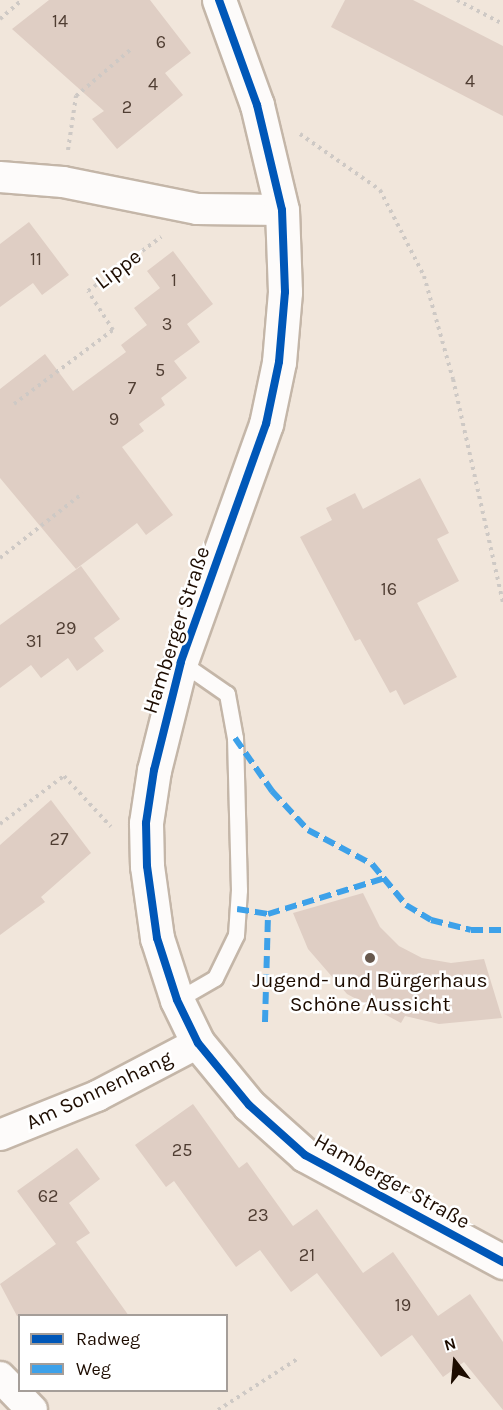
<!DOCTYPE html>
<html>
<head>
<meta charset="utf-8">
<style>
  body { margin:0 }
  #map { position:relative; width:503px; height:1410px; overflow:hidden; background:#f1e6db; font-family:Karla,sans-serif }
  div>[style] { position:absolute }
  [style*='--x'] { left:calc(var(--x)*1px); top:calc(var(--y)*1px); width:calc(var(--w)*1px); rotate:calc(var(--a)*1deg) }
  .building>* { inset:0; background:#dfcec4 }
  .path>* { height:4px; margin-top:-2px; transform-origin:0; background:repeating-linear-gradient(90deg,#cec9c5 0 3px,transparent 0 7.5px) }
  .roads { filter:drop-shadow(2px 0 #c4b6a8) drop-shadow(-2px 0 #c4b6a8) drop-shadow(0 2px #c4b6a8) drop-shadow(0 -2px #c4b6a8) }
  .lane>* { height:15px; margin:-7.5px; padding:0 7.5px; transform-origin:7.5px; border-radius:7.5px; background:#fdfbfa }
  .street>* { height:30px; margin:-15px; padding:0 15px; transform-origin:15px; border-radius:15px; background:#fdfbfa }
  .secondary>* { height:33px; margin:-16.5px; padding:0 16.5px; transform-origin:16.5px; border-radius:16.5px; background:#fdfbfa }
  .quiet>* { height:6px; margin-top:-3px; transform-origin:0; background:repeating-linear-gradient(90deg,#3da1e9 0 12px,transparent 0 18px) }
  .cycleway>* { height:8px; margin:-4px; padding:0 4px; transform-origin:4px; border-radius:4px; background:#0057b8 }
  .dots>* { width:16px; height:16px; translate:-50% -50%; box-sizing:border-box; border:3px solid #fff; border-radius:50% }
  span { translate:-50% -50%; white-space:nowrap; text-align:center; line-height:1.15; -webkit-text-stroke:5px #fff; paint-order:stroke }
  .number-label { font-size:18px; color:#503e33 }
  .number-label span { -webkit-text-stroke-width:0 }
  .street-label { font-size:21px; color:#1d0c00 }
  .poi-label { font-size:21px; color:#1d0c00 }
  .legend { position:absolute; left:18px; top:1314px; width:210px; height:78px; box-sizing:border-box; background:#fff; border:2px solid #a59e99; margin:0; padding:8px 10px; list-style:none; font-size:18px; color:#1d0c00 }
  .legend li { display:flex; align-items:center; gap:12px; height:30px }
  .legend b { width:30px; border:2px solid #a59e99 }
  .north { position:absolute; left:425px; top:1332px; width:60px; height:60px; -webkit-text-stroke:4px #fff; paint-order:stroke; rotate:344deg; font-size:16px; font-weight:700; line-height:24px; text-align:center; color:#1d0c00 }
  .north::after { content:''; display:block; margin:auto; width:21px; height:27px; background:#1d0c00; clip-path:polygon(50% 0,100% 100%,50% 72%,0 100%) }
</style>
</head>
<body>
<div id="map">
  <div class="building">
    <i style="clip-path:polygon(49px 0,150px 0,191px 53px,165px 73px,183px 95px,117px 149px,92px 119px,104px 111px,12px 29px)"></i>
    <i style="clip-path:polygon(345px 0,413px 0,503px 46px,503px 116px,331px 27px)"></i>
    <i style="clip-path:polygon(29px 222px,69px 275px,42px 295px,33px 283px,0 307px,0 244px)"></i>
    <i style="clip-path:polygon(173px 251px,213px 304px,187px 324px,200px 342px,174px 361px,187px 378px,161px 398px,165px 405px,139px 424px,144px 431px,122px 447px,173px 515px,146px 535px,137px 523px,76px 569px,0 478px,0 389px,45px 354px,73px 391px,126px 352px,121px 345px,147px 325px,134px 308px,160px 288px,147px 271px)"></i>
    <i style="clip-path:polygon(420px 478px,449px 533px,437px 539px,459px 581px,417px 603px,457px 677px,404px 705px,396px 690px,390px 693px,360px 639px,355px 641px,300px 537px,332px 520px,326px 508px,355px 493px,363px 509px)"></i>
    <i style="clip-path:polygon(81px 566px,120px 619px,94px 638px,104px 651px,77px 671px,68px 658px,41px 678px,31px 665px,0 688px,0 625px)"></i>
    <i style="clip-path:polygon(51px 800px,91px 853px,41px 897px,45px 902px,0 935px,0 845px)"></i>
    <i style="clip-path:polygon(363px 893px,380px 927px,399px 946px,422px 958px,451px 963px,484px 959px,502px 1018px,439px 1024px,405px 1016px,401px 1023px,347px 994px,308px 949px,293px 913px)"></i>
    <i style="clip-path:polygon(193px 1104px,239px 1168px,247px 1162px,293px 1226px,317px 1209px,363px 1273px,393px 1252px,438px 1316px,470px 1294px,503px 1342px,503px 1410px,464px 1362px,443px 1377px,412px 1335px,381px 1357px,317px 1273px,291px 1292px,260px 1250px,236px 1267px,174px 1181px,166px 1187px,135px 1145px)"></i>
    <i style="clip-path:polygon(77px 1148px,100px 1179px,69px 1203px,90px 1233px,76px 1242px,129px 1316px,17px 1316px,0 1284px,56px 1244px,17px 1191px)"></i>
  </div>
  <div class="path">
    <i style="--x:457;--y:0;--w:52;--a:27.6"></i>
    <i style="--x:0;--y:19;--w:29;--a:-41"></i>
    <i style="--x:300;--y:134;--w:98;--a:35"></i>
    <i style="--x:380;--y:190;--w:97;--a:62.9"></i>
    <i style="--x:424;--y:276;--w:107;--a:74.3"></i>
    <i style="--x:453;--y:379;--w:229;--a:77.4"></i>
    <i style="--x:68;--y:150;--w:55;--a:-81.6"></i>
    <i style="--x:76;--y:96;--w:71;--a:-40.4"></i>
    <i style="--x:14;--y:404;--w:124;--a:-36.8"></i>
    <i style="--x:113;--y:330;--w:46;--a:-122.7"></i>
    <i style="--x:88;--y:291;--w:91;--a:-36.5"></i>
    <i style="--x:0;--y:558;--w:105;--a:-38.1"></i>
    <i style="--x:0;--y:824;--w:80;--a:-36.9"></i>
    <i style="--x:64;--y:776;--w:69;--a:47.3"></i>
    <i style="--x:218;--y:1410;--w:94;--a:-32.8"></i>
  </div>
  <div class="roads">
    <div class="lane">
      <i style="--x:177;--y:1000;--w:44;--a:-30.1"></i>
      <i style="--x:215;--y:978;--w:48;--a:-64"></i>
      <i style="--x:236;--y:935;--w:45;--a:-86.2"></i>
      <i style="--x:239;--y:890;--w:152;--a:-91.5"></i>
      <i style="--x:235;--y:738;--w:45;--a:-100.3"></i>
      <i style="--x:227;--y:694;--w:56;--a:-145.2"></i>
    </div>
    <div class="street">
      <i style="--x:0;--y:177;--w:63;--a:4.5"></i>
      <i style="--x:63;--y:182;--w:137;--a:11.4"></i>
      <i style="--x:197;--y:209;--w:85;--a:0.7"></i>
      <i style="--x:0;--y:1135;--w:105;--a:-21.9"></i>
      <i style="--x:97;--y:1096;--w:114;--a:-27.7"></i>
      <i style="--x:0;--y:1377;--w:46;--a:45.9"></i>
    </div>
    <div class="secondary">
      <i style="--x:219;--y:0;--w:112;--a:70.1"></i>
      <i style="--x:257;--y:105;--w:108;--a:76.6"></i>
      <i style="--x:282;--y:210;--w:82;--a:87.9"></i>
      <i style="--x:285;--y:292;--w:70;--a:94.9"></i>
      <i style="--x:279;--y:362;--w:63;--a:101.8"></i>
      <i style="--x:266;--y:424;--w:253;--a:109.7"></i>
      <i style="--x:181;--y:662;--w:111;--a:104"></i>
      <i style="--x:154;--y:770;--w:54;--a:98.6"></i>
      <i style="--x:146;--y:823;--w:43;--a:88.7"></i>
      <i style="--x:147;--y:866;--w:73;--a:82.1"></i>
      <i style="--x:157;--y:938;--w:65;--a:72.1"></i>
      <i style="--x:177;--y:1000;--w:48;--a:64"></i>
      <i style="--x:198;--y:1043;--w:80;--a:50.6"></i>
      <i style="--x:249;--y:1105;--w:75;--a:41.8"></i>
      <i style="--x:305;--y:1155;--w:225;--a:28.4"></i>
    </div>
  </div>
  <div class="quiet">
    <i style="--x:235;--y:738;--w:65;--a:55.1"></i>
    <i style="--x:272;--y:791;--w:53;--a:47.3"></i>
    <i style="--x:308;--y:830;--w:72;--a:28"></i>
    <i style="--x:372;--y:864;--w:53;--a:50.3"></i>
    <i style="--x:406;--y:905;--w:29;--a:31"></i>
    <i style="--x:431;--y:920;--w:41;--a:14"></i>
    <i style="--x:471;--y:930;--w:32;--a:0"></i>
    <i style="--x:237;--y:909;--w:31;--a:9"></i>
    <i style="--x:265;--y:1022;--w:108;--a:-88.4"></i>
    <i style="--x:268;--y:914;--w:122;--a:-17.1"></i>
  </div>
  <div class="cycleway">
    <i style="--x:219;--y:0;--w:112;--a:70.1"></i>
    <i style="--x:257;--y:105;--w:108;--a:76.6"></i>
    <i style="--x:282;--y:210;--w:82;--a:87.9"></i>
    <i style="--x:285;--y:292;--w:70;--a:94.9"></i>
    <i style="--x:279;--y:362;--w:63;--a:101.8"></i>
    <i style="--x:266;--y:424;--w:253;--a:109.7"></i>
    <i style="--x:181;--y:662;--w:111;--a:104"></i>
    <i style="--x:154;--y:770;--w:54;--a:98.6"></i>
    <i style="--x:146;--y:823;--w:43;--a:88.7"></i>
    <i style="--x:147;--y:866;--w:73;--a:82.1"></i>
    <i style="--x:157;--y:938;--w:65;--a:72.1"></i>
    <i style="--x:177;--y:1000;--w:48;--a:64"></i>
    <i style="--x:198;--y:1043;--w:80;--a:50.6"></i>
    <i style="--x:249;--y:1105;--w:75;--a:41.8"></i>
    <i style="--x:305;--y:1155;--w:225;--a:28.4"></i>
  </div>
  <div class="dots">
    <i style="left:370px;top:958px;background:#67584d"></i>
  </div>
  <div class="number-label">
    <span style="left:60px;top:21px">14</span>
    <span style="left:161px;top:42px">6</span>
    <span style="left:470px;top:81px">4</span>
    <span style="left:153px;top:84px">4</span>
    <span style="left:127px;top:107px">2</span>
    <span style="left:36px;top:259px">11</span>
    <span style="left:174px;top:280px">1</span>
    <span style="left:167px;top:324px">3</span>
    <span style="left:160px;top:370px">5</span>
    <span style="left:132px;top:388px">7</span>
    <span style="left:114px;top:419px">9</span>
    <span style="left:389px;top:589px">16</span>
    <span style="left:66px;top:628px">29</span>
    <span style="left:34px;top:641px">31</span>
    <span style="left:59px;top:839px">27</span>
    <span style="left:182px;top:1150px">25</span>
    <span style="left:48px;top:1196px">62</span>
    <span style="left:258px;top:1215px">23</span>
    <span style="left:307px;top:1255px">21</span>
    <span style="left:403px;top:1305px">19</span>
  </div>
  <div class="street-label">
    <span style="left:118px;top:269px;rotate:-37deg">Lippe</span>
    <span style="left:176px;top:630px;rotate:-72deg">Hamberger Straße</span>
    <span style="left:99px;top:1090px;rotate:-25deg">Am Sonnenhang</span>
    <span style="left:392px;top:1181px;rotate:29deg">Hamberger Straße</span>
  </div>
  <div class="poi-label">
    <span style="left:370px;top:992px">Jugend- und Bürgerhaus<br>Schöne Aussicht</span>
  </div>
  <ul class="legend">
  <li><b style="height:8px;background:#0057b8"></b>Radweg</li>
  <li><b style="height:8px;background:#3da1e9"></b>Weg</li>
  </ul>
  <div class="north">N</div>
</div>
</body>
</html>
